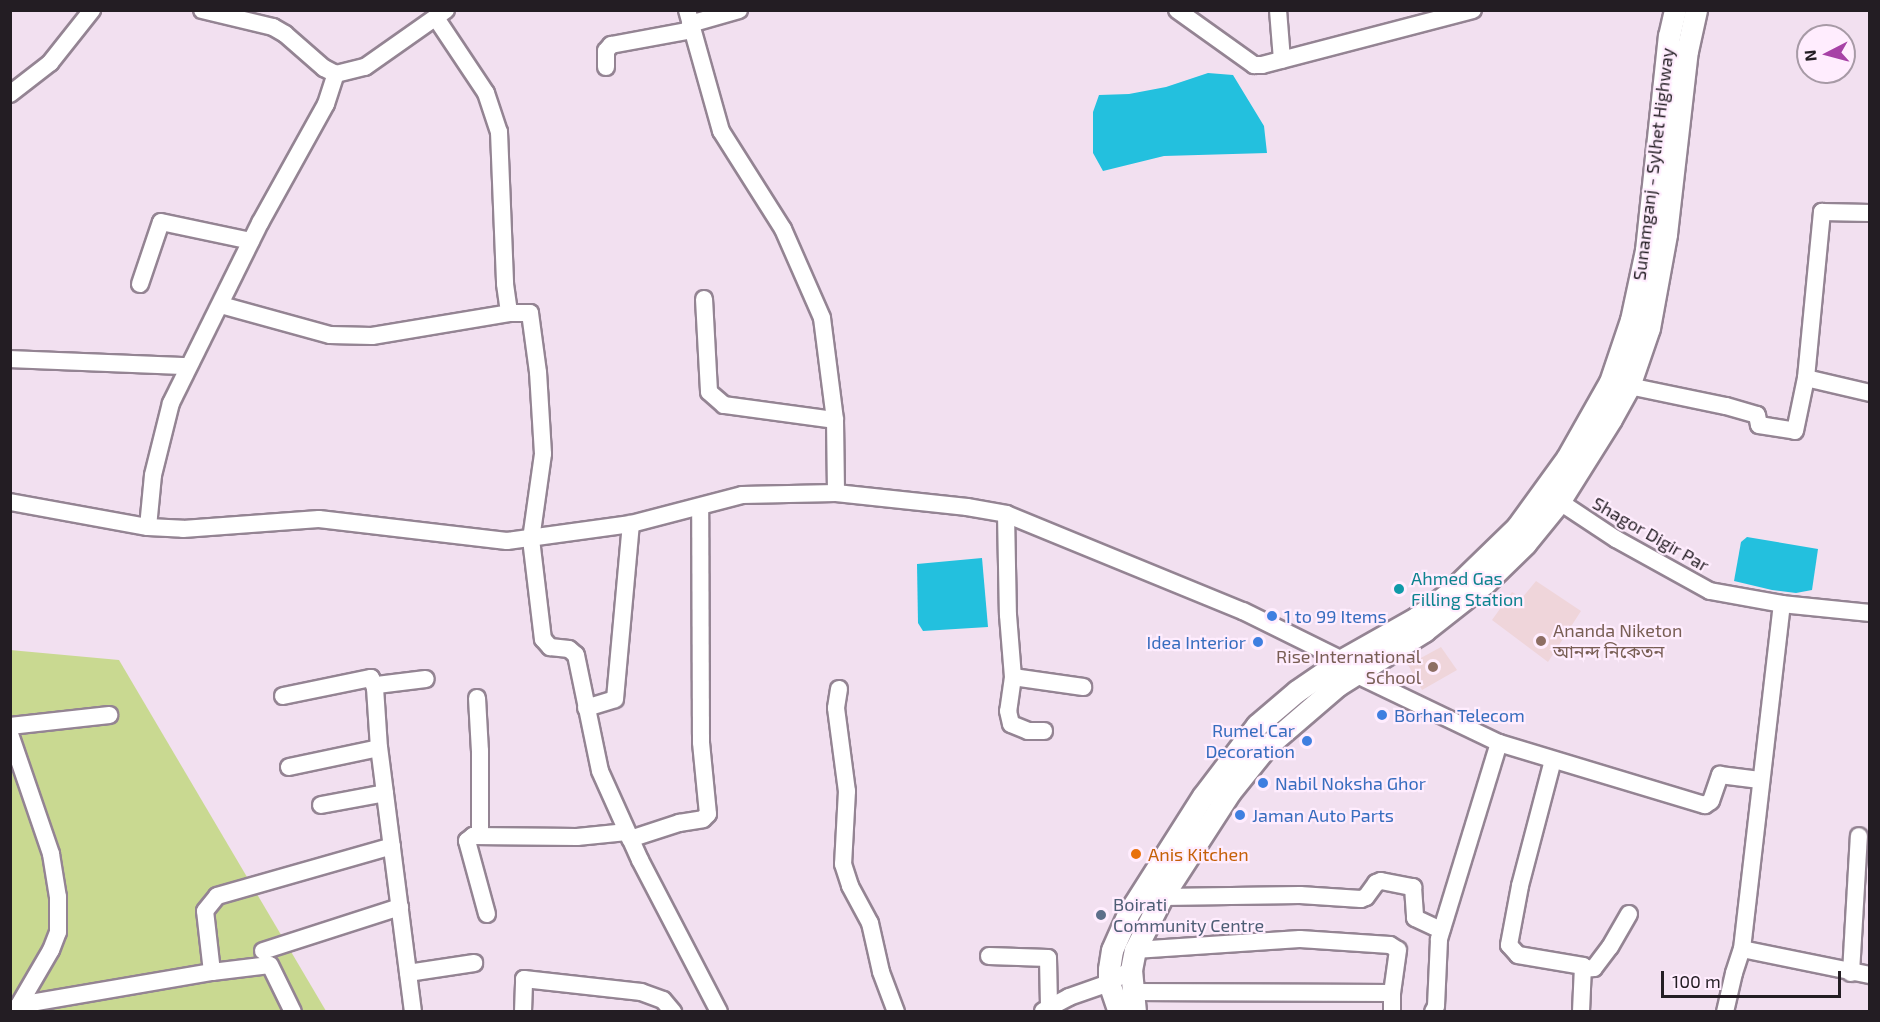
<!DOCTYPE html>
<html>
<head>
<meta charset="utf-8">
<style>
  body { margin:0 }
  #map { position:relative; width:1880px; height:1022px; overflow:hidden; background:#f2e0f0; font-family:"Exo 2","Noto Sans Bengali",sans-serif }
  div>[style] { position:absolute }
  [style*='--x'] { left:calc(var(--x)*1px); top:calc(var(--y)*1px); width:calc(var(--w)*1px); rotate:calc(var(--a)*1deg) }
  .education>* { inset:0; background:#efd5da }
  .green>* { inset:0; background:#c9d991 }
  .water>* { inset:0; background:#23c0de }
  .roads { filter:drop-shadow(2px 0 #948493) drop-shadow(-2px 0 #948493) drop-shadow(0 2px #948493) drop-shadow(0 -2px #948493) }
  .minor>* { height:16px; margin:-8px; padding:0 8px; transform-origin:8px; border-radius:8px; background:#fff }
  .major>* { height:21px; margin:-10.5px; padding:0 10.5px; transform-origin:10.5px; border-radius:10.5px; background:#fff }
  .dots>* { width:16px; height:16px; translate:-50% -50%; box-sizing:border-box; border:3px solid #ffedfe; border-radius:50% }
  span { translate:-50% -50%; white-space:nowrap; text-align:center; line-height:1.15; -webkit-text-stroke:4.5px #ffedfe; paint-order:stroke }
  .street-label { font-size:18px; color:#231d23 }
  .culture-label { font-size:18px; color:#0d838f }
  .left { translate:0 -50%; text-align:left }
  .shop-label { font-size:18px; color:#366cbe }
  .right { translate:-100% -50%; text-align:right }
  .education-label { font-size:18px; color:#785e54 }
  .food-label { font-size:18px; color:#c56008 }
  .service-label { font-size:18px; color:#4e5e75 }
  .frame { position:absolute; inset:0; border:12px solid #231d23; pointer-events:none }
  .north { position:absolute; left:1796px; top:24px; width:60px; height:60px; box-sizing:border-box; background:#ffedfe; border:2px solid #a79aa6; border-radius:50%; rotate:264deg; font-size:16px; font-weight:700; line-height:24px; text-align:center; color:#231d23 }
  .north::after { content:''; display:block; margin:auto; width:21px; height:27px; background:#a742a6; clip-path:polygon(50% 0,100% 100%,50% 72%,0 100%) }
  .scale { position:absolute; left:1661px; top:971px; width:180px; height:27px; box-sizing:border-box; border:3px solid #231d23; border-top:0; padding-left:8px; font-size:18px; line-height:21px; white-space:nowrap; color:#231d23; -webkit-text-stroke:4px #ffedfe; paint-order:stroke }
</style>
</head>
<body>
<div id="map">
  <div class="education">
    <i style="clip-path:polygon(1536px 581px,1581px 611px,1548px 662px,1492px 620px,1512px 592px,1522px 598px)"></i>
    <i style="clip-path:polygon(1441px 647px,1457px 670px,1422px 690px,1408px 665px)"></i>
  </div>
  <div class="green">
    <i style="clip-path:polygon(10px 650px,119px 660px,326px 1011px,11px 1011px)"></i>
  </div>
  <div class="water">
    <i style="clip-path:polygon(1208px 73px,1233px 75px,1264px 126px,1267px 153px,1164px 156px,1103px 171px,1093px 153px,1093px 112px,1099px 95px,1129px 94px,1166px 87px)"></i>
    <i style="clip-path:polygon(1747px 537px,1818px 549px,1812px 590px,1796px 593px,1772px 590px,1734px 581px,1741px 542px)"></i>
    <i style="clip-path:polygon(982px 558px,988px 627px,923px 631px,918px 623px,917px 564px)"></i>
  </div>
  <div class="roads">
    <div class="minor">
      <i style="--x:202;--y:10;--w:73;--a:13.5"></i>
      <i style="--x:273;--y:27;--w:14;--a:30"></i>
      <i style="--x:285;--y:34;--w:52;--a:41.1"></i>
      <i style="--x:324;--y:68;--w:13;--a:27"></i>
      <i style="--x:336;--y:74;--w:30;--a:-14"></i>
      <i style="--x:365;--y:67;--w:99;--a:-35.1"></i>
      <i style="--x:687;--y:10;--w:126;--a:74.3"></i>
      <i style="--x:721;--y:131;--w:116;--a:57.7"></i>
      <i style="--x:783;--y:229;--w:97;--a:66.3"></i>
      <i style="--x:822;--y:318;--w:103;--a:82.7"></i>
      <i style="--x:835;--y:420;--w:73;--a:89.2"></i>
      <i style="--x:1177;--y:10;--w:95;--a:35.5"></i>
      <i style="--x:1254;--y:65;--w:8;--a:0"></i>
      <i style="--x:1262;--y:65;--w:218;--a:-14.6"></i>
      <i style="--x:1278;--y:10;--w:50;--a:85.4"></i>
      <i style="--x:436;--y:18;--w:90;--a:56.3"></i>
      <i style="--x:486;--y:93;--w:41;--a:71.6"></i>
      <i style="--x:499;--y:132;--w:152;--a:87.7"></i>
      <i style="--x:505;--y:284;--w:29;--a:82"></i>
      <i style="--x:690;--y:24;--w:51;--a:-15.9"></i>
      <i style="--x:606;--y:67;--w:16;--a:-90"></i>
      <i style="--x:606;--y:51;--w:8;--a:-50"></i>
      <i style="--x:611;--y:45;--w:82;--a:-10.5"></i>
      <i style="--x:10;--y:94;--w:51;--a:-37.8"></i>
      <i style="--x:50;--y:63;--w:68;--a:-51.6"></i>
      <i style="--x:140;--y:284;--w:65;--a:-71.3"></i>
      <i style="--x:161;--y:222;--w:92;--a:11.9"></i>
      <i style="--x:704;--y:299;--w:93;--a:86.9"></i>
      <i style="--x:709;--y:392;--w:20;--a:41"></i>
      <i style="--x:724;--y:405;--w:112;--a:7.7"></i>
      <i style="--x:221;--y:305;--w:113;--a:15.4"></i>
      <i style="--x:330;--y:335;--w:42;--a:1.4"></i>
      <i style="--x:372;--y:336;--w:139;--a:-9.5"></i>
      <i style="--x:509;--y:313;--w:21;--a:0"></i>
      <i style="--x:530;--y:313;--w:60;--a:82.3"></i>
      <i style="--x:538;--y:372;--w:82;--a:86.5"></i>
      <i style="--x:543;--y:454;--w:86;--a:98"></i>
      <i style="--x:531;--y:539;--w:101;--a:83.2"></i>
      <i style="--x:543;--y:639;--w:11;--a:49"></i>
      <i style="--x:550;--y:647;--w:19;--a:6"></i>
      <i style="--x:569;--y:649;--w:9;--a:41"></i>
      <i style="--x:576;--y:655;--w:118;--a:78.3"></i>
      <i style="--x:600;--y:771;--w:98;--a:65.8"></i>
      <i style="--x:640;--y:860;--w:171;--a:62.5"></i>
      <i style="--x:10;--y:359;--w:177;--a:2.3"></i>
      <i style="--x:1806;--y:378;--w:66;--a:13.2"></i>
      <i style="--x:1629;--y:386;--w:99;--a:11.7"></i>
      <i style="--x:1726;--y:406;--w:32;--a:16"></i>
      <i style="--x:1757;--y:415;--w:10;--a:79"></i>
      <i style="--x:1759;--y:425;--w:36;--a:9"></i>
      <i style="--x:1795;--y:431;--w:54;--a:-78.3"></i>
      <i style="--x:1806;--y:378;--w:167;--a:-84.5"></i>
      <i style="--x:1822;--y:212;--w:48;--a:1.2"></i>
      <i style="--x:1551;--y:496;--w:78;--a:33.5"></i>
      <i style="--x:1616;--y:539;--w:107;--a:29"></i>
      <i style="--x:1710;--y:591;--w:73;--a:10.2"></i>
      <i style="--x:1782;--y:604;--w:88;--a:5.8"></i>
      <i style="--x:10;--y:502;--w:140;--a:10.3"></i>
      <i style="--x:148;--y:527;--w:35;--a:3"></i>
      <i style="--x:183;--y:529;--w:136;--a:-4.2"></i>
      <i style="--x:319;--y:519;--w:189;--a:6.7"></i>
      <i style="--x:507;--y:541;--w:125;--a:-7.8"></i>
      <i style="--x:631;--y:524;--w:115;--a:-14.6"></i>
      <i style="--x:742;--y:495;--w:94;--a:-1.2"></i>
      <i style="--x:836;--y:493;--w:132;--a:6.1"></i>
      <i style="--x:967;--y:507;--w:40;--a:10"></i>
      <i style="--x:1006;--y:514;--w:256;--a:22.3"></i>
      <i style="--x:1243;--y:611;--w:110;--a:26.3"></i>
      <i style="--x:1342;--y:660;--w:19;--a:47"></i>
      <i style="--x:1355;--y:674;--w:160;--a:25.6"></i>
      <i style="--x:1499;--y:743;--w:215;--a:16.8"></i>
      <i style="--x:1705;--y:805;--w:7;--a:-34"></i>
      <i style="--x:1711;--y:801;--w:28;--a:-71"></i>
      <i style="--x:1720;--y:775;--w:40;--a:7.1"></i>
      <i style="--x:1006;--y:514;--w:101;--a:88.9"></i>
      <i style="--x:1008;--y:615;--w:62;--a:85.4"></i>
      <i style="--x:1013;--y:677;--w:71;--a:8.1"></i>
      <i style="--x:148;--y:527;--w:52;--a:-84.5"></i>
      <i style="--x:153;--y:475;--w:74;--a:-76"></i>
      <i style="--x:171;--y:403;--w:201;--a:-63.7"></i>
      <i style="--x:260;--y:223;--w:136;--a:-61"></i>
      <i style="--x:326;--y:104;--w:32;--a:-72"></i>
      <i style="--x:1013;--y:677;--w:34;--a:98"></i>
      <i style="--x:1008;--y:711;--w:13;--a:77"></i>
      <i style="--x:1011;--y:724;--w:18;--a:22"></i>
      <i style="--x:1028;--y:731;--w:16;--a:0"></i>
      <i style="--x:839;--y:689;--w:19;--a:99"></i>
      <i style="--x:836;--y:708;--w:84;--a:82.5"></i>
      <i style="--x:847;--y:791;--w:73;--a:93.1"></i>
      <i style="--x:843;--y:864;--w:23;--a:72"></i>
      <i style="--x:850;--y:886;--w:42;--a:61.6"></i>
      <i style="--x:870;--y:923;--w:50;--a:77.3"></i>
      <i style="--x:881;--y:972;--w:43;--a:69.4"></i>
      <i style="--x:283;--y:696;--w:90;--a:-11.6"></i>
      <i style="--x:371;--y:678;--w:11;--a:68"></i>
      <i style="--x:477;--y:698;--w:53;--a:86.8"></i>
      <i style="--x:480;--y:751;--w:85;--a:90"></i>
      <i style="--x:586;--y:708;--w:30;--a:-17"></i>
      <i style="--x:615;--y:699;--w:176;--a:-84.8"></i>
      <i style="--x:10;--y:726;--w:100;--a:-6.3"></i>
      <i style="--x:10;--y:734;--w:127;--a:71.1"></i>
      <i style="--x:51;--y:854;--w:44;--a:80.8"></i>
      <i style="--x:58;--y:897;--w:35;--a:90"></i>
      <i style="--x:58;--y:932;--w:19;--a:111"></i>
      <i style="--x:51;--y:950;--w:64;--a:120.2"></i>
      <i style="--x:1553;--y:760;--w:130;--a:104.7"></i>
      <i style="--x:1520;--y:886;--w:60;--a:100.6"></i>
      <i style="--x:1509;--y:945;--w:13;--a:48"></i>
      <i style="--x:1518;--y:955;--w:66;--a:9.6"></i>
      <i style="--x:1583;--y:966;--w:46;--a:92.5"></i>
      <i style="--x:289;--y:767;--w:92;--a:-11.9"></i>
      <i style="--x:321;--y:805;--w:65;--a:-10.6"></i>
      <i style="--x:630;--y:839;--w:52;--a:-18.1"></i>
      <i style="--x:679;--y:823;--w:24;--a:-9"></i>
      <i style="--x:703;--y:819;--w:7;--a:-45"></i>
      <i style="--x:708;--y:814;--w:72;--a:-95.6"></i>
      <i style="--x:701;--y:742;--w:235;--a:-90.2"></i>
      <i style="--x:1162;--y:897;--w:138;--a:-0.8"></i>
      <i style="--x:1300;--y:895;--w:61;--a:3.8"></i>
      <i style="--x:1361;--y:899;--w:5;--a:-22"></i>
      <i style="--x:1366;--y:897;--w:17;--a:-54"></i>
      <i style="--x:1376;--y:883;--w:5;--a:-22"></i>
      <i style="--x:1381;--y:881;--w:33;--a:11"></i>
      <i style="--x:1413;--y:887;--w:31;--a:86"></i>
      <i style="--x:1415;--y:918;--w:29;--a:25"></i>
      <i style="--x:487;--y:914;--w:76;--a:-105.3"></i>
      <i style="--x:467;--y:841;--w:8;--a:-40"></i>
      <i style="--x:473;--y:836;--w:104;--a:0.6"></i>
      <i style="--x:577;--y:837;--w:50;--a:-5.7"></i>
      <i style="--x:1742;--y:949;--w:131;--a:11.5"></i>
      <i style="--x:1135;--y:950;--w:165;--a:-3.8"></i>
      <i style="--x:1300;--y:939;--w:90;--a:3.8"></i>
      <i style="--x:1390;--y:945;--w:9;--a:32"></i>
      <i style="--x:1398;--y:950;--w:43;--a:97.9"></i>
      <i style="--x:263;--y:951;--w:144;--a:-17.8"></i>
      <i style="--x:989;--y:956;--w:59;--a:1.9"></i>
      <i style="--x:1048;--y:958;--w:48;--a:88.8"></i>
      <i style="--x:1583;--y:969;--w:11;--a:-5"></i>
      <i style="--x:1594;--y:968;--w:26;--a:-53"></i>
      <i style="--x:1610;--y:947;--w:38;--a:-60"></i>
      <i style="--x:212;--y:972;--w:61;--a:-96.5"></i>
      <i style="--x:205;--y:911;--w:19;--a:-51"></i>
      <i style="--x:217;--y:896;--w:182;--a:-15.9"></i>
      <i style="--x:408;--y:973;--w:67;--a:-8.6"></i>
      <i style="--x:1851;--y:973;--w:137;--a:-86.7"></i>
      <i style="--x:1132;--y:992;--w:260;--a:0.2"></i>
      <i style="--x:1392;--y:993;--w:19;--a:90"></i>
      <i style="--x:1043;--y:1011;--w:30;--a:-28"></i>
      <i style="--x:1069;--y:997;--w:42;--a:-19.3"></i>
      <i style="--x:1109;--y:983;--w:26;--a:-31"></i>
      <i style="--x:17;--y:1012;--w:7;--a:-74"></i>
      <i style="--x:19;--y:1005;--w:196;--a:-9.7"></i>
      <i style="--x:212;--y:972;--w:58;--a:-6.9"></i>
      <i style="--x:270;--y:965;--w:52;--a:63.9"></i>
      <i style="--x:413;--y:1012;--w:266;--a:-97.3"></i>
      <i style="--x:379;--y:748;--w:60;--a:-93.8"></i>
      <i style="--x:375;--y:688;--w:4;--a:-56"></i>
      <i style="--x:377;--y:685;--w:49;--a:-7"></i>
      <i style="--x:523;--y:1012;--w:33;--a:-88"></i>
      <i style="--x:524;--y:979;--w:118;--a:6.3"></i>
      <i style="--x:641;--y:992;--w:23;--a:20"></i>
      <i style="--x:663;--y:1000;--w:16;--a:50"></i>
      <i style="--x:1433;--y:1012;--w:7;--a:-63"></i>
      <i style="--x:1436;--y:1006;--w:67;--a:-87.4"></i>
      <i style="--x:1439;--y:939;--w:205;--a:-73"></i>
      <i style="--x:1725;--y:1012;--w:40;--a:-77"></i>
      <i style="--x:1734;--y:973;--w:25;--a:-72"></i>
      <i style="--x:1742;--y:949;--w:347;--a:-83.4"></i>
    </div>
    <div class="major">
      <i style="--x:1119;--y:1012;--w:31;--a:-109"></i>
      <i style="--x:1109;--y:983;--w:14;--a:-90"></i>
      <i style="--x:1109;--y:969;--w:19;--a:-81"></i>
      <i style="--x:1112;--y:950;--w:39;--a:-66"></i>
      <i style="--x:1128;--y:914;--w:140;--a:-57.6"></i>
      <i style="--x:1203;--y:796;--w:89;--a:-52.7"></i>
      <i style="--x:1257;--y:725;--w:52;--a:-40.4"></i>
      <i style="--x:1297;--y:691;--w:55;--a:-34.6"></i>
      <i style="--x:1342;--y:660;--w:85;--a:-29.6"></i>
      <i style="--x:1416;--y:618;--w:41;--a:-37.1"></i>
      <i style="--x:1449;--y:593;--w:95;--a:-44.1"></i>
      <i style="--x:1517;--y:527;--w:85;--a:-54.1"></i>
      <i style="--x:1567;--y:458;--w:87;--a:-60.5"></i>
      <i style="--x:1610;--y:382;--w:65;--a:-71.3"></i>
      <i style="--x:1631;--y:320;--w:72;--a:-77.9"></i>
      <i style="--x:1646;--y:250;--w:215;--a:-83.9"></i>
      <i style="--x:1669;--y:36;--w:27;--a:-77"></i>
      <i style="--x:1135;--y:1012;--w:42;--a:-95.4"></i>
      <i style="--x:1131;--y:970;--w:20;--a:-79"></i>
      <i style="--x:1135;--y:950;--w:59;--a:-63"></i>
      <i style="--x:1162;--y:897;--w:125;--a:-57.1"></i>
      <i style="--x:1230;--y:792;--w:59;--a:-51.2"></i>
      <i style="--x:1267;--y:746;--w:94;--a:-40.7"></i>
      <i style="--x:1338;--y:685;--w:102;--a:-32.1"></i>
      <i style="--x:1424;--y:631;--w:78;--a:-38.2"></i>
      <i style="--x:1485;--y:583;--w:56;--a:-44.3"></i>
      <i style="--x:1525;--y:544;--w:54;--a:-51"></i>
      <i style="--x:1559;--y:502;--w:98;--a:-57.9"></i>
      <i style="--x:1611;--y:419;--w:38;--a:-61"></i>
      <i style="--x:1629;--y:386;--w:61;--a:-71"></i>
      <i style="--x:1649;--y:328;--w:96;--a:-79.7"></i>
      <i style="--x:1666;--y:234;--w:184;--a:-83.5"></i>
      <i style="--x:1687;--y:51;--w:42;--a:-77.6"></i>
    </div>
  </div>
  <div class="dots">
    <i style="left:1399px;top:589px;background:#0f9aa8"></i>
    <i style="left:1272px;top:616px;background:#3f7fe0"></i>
    <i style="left:1541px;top:641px;background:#8d6e63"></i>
    <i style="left:1258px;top:642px;background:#3f7fe0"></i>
    <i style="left:1433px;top:667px;background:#8d6e63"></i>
    <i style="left:1382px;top:715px;background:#3f7fe0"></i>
    <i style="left:1307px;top:741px;background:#3f7fe0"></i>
    <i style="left:1263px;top:783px;background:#3f7fe0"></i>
    <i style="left:1240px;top:815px;background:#3f7fe0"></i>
    <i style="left:1136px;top:854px;background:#e8710a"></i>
    <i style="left:1101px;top:915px;background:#5c6f8a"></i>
  </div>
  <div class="street-label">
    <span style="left:1653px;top:164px;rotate:-83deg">Sunamganj - Sylhet Highway</span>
    <span style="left:1651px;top:534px;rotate:30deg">Shagor Digir Par</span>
  </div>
  <div class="culture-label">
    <span class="left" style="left:1411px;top:589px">Ahmed Gas<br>Filling Station</span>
  </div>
  <div class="shop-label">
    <span class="left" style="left:1284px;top:616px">1 to 99 Items</span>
    <span class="right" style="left:1246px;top:642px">Idea Interior</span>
    <span class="left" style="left:1394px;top:715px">Borhan Telecom</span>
    <span class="right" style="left:1295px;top:741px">Rumel Car<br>Decoration</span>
    <span class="left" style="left:1275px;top:783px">Nabil Noksha Ghor</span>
    <span class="left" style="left:1252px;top:815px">Jaman Auto Parts</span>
  </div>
  <div class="education-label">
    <span class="left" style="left:1553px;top:641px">Ananda Niketon<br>আনন্দ নিকেতন</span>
    <span class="right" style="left:1421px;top:667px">Rise International<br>School</span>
  </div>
  <div class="food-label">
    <span class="left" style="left:1148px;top:854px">Anis Kitchen</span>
  </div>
  <div class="service-label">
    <span class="left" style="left:1113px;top:915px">Boirati<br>Community Centre</span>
  </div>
  <div class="frame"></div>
  <div class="north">N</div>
  <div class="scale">100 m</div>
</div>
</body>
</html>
